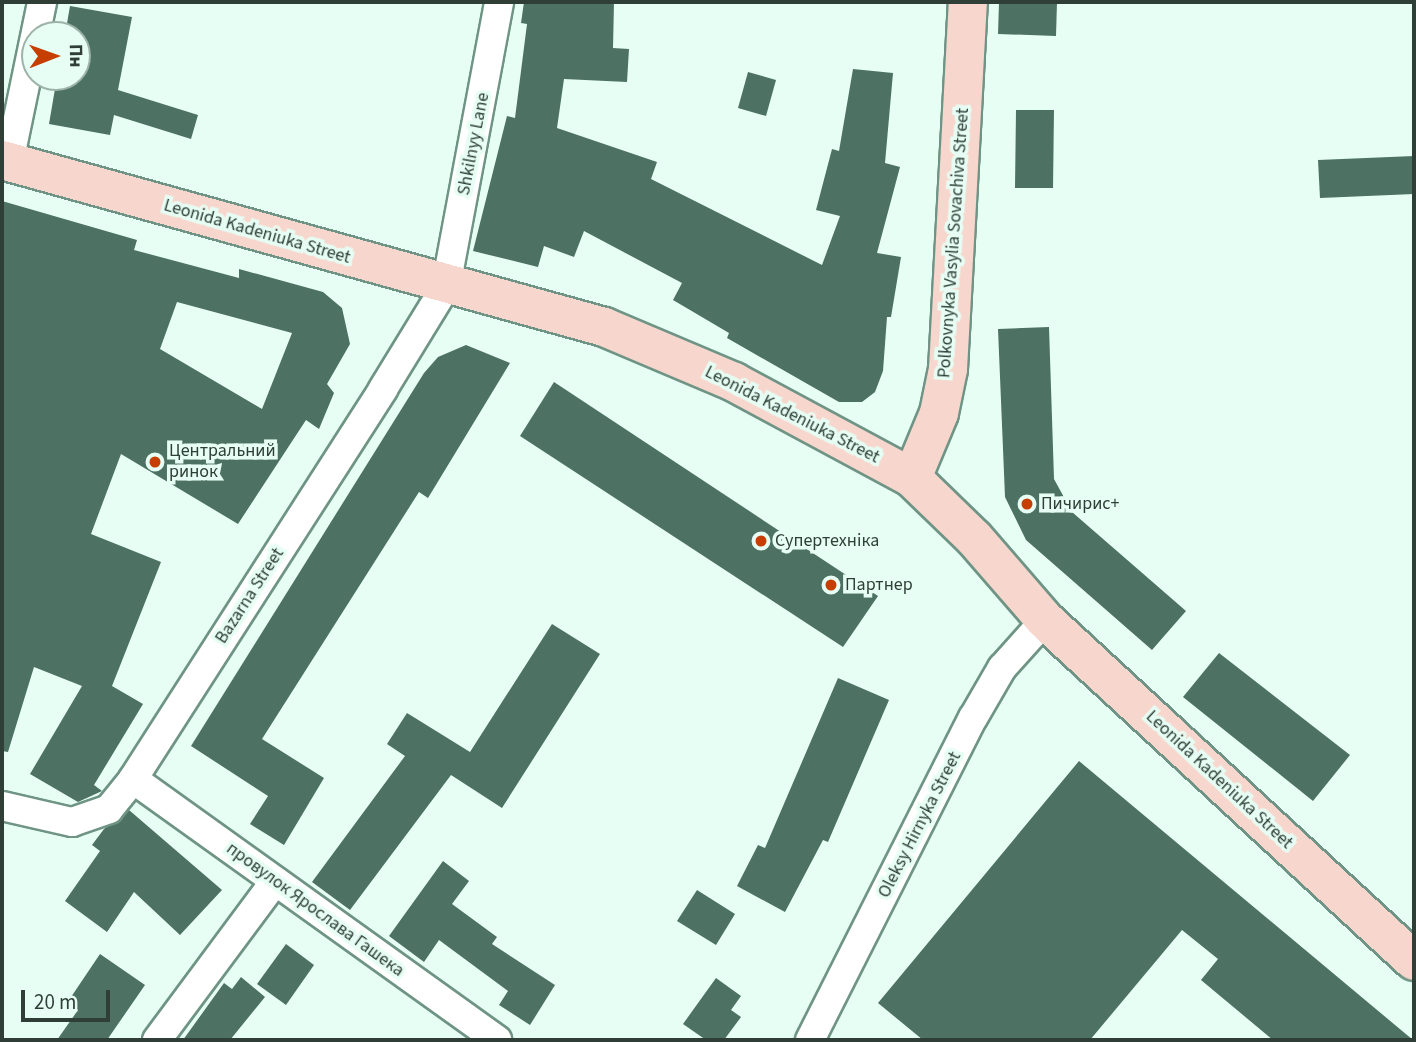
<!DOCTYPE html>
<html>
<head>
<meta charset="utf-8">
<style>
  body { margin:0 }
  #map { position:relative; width:1416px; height:1042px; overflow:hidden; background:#e6fef4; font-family:"Source Sans 3",sans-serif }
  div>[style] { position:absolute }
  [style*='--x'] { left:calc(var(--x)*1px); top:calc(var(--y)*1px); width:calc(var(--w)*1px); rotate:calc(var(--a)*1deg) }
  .building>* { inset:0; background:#4d7163 }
  .roads { filter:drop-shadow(2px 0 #6f9485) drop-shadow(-2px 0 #6f9485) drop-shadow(0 2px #6f9485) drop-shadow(0 -2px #6f9485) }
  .street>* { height:28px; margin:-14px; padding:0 14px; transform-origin:14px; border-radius:14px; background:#fff }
  .secondary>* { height:38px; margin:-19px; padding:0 19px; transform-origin:19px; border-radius:19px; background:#f7d7cd }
  .dots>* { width:19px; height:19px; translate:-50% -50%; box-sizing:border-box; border:4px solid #e6fef4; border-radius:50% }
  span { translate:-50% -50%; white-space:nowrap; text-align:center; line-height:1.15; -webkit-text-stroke:7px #e6fef4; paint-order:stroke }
  .street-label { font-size:18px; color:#2f3f38 }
  .poi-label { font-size:18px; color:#2f3f38 }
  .left { translate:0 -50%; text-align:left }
  .frame { position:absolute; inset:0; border:4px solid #2f3f38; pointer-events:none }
  .north { position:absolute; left:21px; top:21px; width:70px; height:70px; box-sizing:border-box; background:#e6fef4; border:2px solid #9db2a9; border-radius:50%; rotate:89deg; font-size:19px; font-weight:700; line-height:28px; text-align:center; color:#2f3f38 }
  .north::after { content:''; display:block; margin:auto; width:24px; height:32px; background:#c63f00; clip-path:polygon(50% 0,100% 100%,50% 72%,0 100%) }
  .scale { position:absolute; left:21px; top:990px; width:89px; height:32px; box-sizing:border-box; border:4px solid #2f3f38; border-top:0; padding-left:9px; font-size:21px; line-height:24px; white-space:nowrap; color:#2f3f38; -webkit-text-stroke:5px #e6fef4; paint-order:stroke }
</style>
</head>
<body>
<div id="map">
  <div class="building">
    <i style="clip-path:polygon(524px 2px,614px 2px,613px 48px,629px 49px,627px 82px,564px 79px,557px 128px,657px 162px,651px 179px,822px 265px,840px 216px,816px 210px,832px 149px,839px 151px,853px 69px,893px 73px,885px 163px,900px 167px,877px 253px,901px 257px,891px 317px,887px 317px,883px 371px,875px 392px,862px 402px,839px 402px,727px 338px,729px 333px,673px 300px,682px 283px,584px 231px,574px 257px,544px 246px,538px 267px,473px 251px,507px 116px,515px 118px,527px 24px,521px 23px)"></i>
    <i style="clip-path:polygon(999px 2px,1057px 2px,1056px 36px,998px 34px)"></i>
    <i style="clip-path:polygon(70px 6px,132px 17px,118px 90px,198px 115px,191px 139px,114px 115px,110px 135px,49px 124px,57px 77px,77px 77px,77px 35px,65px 35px)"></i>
    <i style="clip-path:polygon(748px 72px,776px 80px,766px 116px,738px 108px)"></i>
    <i style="clip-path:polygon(1016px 110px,1054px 110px,1053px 188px,1015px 188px)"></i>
    <i style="clip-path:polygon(1414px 156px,1414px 194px,1320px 198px,1318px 160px)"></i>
    <i style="clip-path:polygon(evenodd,2px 201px,137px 240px,134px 250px,239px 278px,239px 269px,323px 292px,342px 308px,350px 344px,327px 384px,334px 393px,319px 429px,306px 420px,238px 524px,121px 454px,91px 534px,161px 562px,112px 686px,143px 704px,94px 785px,102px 791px,78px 802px,30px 774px,82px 686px,34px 667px,8px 752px,2px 751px,2px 201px,177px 302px,292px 333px,262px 409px,160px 349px,177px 302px)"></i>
    <i style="clip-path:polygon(1049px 327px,1054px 479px,1072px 512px,1186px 611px,1152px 650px,1026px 540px,1005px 497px,998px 329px)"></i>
    <i style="clip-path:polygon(466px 345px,510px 363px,428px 498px,419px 492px,262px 739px,324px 778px,284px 845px,250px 824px,268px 796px,191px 746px,424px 373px,438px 357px)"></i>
    <i style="clip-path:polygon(554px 382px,878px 596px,843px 647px,520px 436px)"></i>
    <i style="clip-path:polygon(552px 624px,600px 654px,502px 808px,451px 775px,350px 910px,312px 882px,405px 756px,387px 744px,407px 713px,470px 752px)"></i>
    <i style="clip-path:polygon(1219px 653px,1350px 755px,1313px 801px,1183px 697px)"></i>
    <i style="clip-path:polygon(838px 678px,889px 700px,828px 842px,823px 840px,785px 912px,737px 886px,758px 845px,765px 848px)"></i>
    <i style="clip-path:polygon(1079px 761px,1413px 1040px,1273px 1040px,1201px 980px,1218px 959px,1182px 930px,1090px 1040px,923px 1040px,878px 1003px)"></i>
    <i style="clip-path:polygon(129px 810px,222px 890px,180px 935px,134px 892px,107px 932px,65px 901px,100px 851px,92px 845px,104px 829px)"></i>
    <i style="clip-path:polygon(443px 861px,469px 881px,452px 904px,497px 937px,492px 944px,555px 985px,530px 1025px,499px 1005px,508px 991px,439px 940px,424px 962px,389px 936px)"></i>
    <i style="clip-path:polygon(697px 890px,735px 914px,716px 945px,677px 921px)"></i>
    <i style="clip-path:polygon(286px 944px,314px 965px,286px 1005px,257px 984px)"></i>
    <i style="clip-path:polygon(100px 954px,145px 985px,107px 1040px,57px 1040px,78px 1010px,67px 1003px)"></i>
    <i style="clip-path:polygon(241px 977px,265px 997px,230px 1040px,183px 1040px,224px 983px,232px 989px)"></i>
    <i style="clip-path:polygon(716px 978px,741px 996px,731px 1010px,741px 1017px,724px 1040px,706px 1040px,683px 1024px)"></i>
  </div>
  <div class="roads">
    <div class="street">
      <i style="--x:9;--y:162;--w:163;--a:-78.3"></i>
      <i style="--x:133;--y:779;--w:448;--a:35.6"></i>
      <i style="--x:2;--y:806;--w:72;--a:12.9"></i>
      <i style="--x:72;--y:822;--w:39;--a:-19"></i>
      <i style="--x:109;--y:809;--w:38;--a:-51"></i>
      <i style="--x:133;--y:779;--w:463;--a:-57.3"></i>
      <i style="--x:383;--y:389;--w:121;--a:-58.5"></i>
      <i style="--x:446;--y:286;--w:289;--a:-79.4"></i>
      <i style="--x:157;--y:1040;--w:198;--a:-53.4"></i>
      <i style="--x:810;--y:1040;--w:361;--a:-63.2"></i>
      <i style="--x:973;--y:718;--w:58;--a:-59.9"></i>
      <i style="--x:1002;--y:668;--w:64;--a:-48.1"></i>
    </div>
    <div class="secondary">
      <i style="--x:2;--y:160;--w:625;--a:15.5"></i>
      <i style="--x:604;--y:327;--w:141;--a:22.9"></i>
      <i style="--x:734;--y:382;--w:202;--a:28.3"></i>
      <i style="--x:912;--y:478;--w:86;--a:44.1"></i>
      <i style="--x:974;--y:538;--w:108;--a:49.1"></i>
      <i style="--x:1045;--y:620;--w:502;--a:42.74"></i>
      <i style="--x:912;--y:478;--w:70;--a:-67.4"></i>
      <i style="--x:939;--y:413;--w:45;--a:-78.4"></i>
      <i style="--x:948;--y:369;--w:368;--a:-86.9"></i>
    </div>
  </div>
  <div class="dots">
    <i style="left:155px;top:462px;background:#c63f00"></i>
    <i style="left:1027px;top:504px;background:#c63f00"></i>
    <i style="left:761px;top:541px;background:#c63f00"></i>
    <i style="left:831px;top:585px;background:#c63f00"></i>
  </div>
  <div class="street-label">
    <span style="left:474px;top:144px;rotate:-79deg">Shkilnyy Lane</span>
    <span style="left:257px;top:232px;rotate:16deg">Leonida Kadeniuka Street</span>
    <span style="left:954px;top:243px;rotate:-86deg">Polkovnyka Vasylia Sovachiva Street</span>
    <span style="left:792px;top:415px;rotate:27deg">Leonida Kadeniuka Street</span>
    <span style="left:250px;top:596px;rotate:-57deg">Bazarna Street</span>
    <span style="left:1219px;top:780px;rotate:43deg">Leonida Kadeniuka Street</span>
    <span style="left:920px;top:825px;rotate:-63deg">Oleksy Hirnyka Street</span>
    <span style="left:315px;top:910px;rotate:36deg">провулок Ярослава Гашека</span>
  </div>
  <div class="poi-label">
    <span class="left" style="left:169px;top:462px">Центральний<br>ринок</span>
    <span class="left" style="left:1041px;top:504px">Пичирис+</span>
    <span class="left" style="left:775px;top:541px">Супертехніка</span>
    <span class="left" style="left:845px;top:585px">Партнер</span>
  </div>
  <div class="frame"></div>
  <div class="north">Пн</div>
  <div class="scale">20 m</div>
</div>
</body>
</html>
